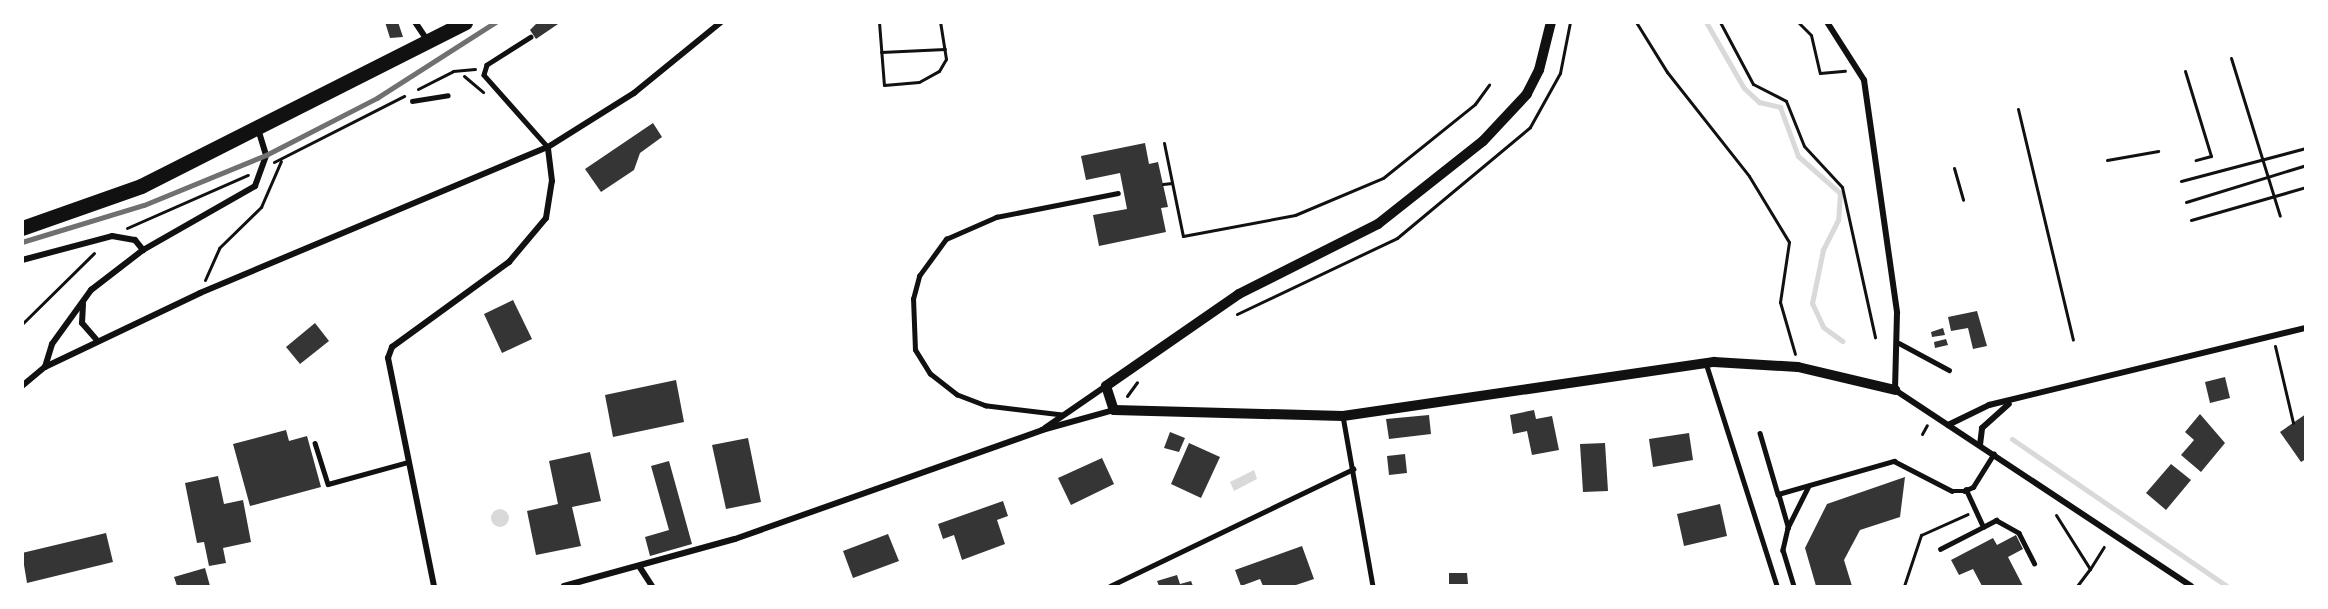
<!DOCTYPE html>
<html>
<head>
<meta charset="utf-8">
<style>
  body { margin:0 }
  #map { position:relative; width:2328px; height:609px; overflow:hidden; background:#fff; font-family:Quicksand,sans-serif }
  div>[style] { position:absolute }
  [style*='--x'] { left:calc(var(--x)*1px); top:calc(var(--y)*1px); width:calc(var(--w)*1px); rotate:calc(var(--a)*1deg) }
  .water>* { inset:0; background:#d9d9d9 }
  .round { border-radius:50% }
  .stream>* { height:5px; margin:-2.5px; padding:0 2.5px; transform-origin:2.5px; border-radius:2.5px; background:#d9d9d9 }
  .building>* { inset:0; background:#353535 }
  .path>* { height:3px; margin:-1.5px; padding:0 1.5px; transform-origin:1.5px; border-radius:1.5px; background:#111 }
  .service>* { height:4.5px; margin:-2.25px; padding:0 2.25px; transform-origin:2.25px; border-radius:2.25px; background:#111 }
  .minor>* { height:6px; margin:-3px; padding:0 3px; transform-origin:3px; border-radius:3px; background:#111 }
  .tertiary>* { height:10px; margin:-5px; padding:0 5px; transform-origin:5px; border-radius:5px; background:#111 }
  .primary>* { height:15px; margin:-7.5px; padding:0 7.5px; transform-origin:7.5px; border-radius:7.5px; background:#111 }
  .rail>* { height:4.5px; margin:-2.25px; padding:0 2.25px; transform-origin:2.25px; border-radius:2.25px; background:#707070 }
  span { translate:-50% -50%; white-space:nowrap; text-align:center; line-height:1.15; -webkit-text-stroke:4.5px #fff; paint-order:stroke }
  .frame { position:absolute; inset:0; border:24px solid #fff; pointer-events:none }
</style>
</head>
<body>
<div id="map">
  <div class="water">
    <i style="clip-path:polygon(1254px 470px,1257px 479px,1234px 491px,1230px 482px)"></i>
    <i class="round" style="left:491px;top:509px;width:18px;height:18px"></i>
  </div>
  <div class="stream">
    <i style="--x:1706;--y:22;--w:76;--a:60.1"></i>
    <i style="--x:1744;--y:88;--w:21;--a:43"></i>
    <i style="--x:1759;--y:102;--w:22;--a:13"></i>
    <i style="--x:1780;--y:107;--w:52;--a:69.8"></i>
    <i style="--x:1798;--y:156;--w:56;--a:41.4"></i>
    <i style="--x:1840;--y:193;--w:27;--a:94"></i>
    <i style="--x:1838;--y:220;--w:34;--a:117"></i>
    <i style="--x:1823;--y:250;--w:54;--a:101.7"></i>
    <i style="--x:1812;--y:303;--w:26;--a:65"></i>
    <i style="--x:1823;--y:327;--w:24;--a:36"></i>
    <i style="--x:2012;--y:439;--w:260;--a:34.4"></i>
  </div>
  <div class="building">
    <i style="clip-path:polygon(385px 22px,398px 22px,403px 37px,390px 38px)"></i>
    <i style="clip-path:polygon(538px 22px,561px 22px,536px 39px,530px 30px)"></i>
    <i style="clip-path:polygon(653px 123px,662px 137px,640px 153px,634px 170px,601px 192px,585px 169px)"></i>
    <i style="clip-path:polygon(1145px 143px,1149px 164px,1158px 162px,1168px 207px,1161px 208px,1166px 232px,1099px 246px,1093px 215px,1127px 209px,1120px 173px,1086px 180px,1081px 156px)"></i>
    <i style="clip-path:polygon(513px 300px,532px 339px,502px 353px,484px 314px)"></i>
    <i style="clip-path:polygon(1977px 311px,1987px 346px,1973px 349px,1968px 328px,1951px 331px,1948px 317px)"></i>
    <i style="clip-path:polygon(315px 323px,329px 341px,300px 364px,286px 347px)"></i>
    <i style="clip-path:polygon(1943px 328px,1945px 335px,1932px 337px,1931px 332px)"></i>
    <i style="clip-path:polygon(1946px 339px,1948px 345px,1935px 348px,1934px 342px)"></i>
    <i style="clip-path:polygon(2225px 377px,2230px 398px,2210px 403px,2205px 382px)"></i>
    <i style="clip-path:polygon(676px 380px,684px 422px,613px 437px,605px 395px)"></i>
    <i style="clip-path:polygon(1534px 410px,1536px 419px,1552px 416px,1559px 450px,1532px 455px,1527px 431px,1513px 434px,1510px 415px)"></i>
    <i style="clip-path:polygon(2200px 414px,2225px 443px,2201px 472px,2181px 455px,2194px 440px,2185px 432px)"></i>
    <i style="clip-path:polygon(2306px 414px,2306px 459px,2301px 462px,2280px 432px)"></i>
    <i style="clip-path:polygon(1429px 415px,1431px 434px,1389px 439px,1386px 419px)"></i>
    <i style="clip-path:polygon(286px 430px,289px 441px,307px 436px,321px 487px,250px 506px,233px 444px)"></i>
    <i style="clip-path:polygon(1170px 432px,1185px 438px,1179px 452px,1164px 448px)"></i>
    <i style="clip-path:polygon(1689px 433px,1693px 460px,1653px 467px,1649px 439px)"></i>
    <i style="clip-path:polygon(748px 438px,761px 502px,726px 509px,712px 445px)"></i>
    <i style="clip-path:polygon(1189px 443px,1220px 457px,1201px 498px,1171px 484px)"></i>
    <i style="clip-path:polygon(1605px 443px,1608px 491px,1583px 492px,1580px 444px)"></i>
    <i style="clip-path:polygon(590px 452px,601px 501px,572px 507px,581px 546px,536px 555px,527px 511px,558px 504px,549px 461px)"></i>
    <i style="clip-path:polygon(1405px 454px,1407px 473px,1389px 475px,1387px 456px)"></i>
    <i style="clip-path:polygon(1102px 458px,1114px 484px,1071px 505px,1058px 478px)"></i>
    <i style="clip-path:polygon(669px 461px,692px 544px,650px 556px,645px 537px,669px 530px,651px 466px)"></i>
    <i style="clip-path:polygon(2171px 464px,2191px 480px,2166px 510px,2146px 493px)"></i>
    <i style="clip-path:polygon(218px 476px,224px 504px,243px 500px,251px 542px,223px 548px,226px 563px,209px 566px,204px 542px,197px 543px,185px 483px)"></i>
    <i style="clip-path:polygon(1905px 477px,1900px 517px,1860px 530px,1844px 560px,1852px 586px,1816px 586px,1805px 548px,1827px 504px)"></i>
    <i style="clip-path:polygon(1003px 501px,1008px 516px,997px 520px,1005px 544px,962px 560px,954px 535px,943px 539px,938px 524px)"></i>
    <i style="clip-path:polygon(1720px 504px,1727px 536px,1684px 546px,1677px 514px)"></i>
    <i style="clip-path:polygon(106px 533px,113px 562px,27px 583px,22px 553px)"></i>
    <i style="clip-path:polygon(888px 534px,899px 561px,853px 578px,843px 551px)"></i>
    <i style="clip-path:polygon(2016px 535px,2023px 549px,2008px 557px,2023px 586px,1982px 586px,1973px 569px,1959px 575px,1951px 560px,1993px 538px,1997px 545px)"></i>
    <i style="clip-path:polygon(1302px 546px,1314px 579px,1293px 586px,1263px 586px,1260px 579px,1241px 586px,1235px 570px)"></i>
    <i style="clip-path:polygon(205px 568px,210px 586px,177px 586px,174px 577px)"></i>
    <i style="clip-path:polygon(1449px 573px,1467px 573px,1468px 584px,1449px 584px)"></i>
    <i style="clip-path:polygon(1177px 575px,1180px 584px,1191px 581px,1193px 586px,1159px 586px,1157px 581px)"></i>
  </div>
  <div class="path">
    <i style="--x:879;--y:22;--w:63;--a:85.5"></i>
    <i style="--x:884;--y:85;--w:35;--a:-5"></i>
    <i style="--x:919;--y:82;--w:23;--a:-29"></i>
    <i style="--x:939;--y:71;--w:14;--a:-60"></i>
    <i style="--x:946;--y:59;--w:37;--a:-99"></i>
    <i style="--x:1636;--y:22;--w:59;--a:58.2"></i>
    <i style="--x:1667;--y:72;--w:132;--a:51.7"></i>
    <i style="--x:1749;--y:176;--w:77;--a:58.8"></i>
    <i style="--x:1789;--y:242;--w:61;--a:98.5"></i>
    <i style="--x:1780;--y:302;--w:54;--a:73.9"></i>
    <i style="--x:1720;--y:22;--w:70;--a:62"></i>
    <i style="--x:1753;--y:84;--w:37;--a:27"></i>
    <i style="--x:1786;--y:101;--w:48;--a:68.2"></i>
    <i style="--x:1804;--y:146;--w:56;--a:47.2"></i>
    <i style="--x:1842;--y:187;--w:154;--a:77.6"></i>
    <i style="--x:1798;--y:22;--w:18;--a:45"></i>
    <i style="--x:1811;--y:35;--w:39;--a:77"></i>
    <i style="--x:1820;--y:73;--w:25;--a:-5"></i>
    <i style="--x:881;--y:52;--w:64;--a:-2.7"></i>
    <i style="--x:2231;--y:58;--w:165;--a:72.8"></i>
    <i style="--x:2185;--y:71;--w:89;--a:73"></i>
    <i style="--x:2211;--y:156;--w:16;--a:165"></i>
    <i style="--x:464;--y:76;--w:25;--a:40"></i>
    <i style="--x:418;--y:89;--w:39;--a:-27"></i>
    <i style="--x:453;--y:71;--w:22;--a:-5"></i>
    <i style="--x:2018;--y:109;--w:237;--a:76.6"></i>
    <i style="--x:1164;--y:143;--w:95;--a:78.5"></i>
    <i style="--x:1183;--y:236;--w:114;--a:-10.6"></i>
    <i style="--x:1295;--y:215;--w:95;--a:-22.8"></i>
    <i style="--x:1383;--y:178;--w:118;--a:-38.8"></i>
    <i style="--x:1475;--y:104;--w:24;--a:-54"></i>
    <i style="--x:2107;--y:160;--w:52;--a:-10"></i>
    <i style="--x:274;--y:162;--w:146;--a:-26.9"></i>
    <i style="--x:1954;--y:168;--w:33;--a:74"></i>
    <i style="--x:2181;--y:181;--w:129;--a:-14.8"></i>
    <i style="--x:1163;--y:184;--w:9;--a:-6"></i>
    <i style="--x:2186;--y:202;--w:126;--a:-17.1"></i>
    <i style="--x:2191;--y:220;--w:120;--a:-16"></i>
    <i style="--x:127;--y:228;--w:132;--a:-23.7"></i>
    <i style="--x:205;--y:280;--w:35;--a:-66"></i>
    <i style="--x:219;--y:248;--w:59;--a:-44.3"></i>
    <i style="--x:261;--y:207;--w:50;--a:-66.5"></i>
    <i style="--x:1237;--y:314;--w:177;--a:-25.4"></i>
    <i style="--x:1397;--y:238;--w:173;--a:-39.8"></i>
    <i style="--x:1530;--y:127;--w:62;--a:-60.9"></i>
    <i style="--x:1560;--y:73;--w:52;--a:-78.9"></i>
    <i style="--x:22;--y:324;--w:101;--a:-44.6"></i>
    <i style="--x:2275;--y:346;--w:79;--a:76.8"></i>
    <i style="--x:1127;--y:396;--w:17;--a:-54"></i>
    <i style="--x:1922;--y:434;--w:10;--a:-61"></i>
    <i style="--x:2056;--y:515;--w:64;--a:57.8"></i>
    <i style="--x:2090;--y:569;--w:26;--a:-58"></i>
    <i style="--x:1904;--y:586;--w:54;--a:-71.6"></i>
    <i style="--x:1921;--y:535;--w:51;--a:-24.1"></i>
    <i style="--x:2077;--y:586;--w:21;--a:-53"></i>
  </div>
  <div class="service">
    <i style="--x:531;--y:37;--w:52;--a:147.5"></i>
    <i style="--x:487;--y:65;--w:10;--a:107"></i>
    <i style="--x:484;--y:75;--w:96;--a:48.4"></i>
    <i style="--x:412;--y:101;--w:36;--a:-9"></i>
    <i style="--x:1899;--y:343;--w:57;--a:28.4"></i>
    <i style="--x:1706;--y:363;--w:234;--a:72.3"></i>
    <i style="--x:1062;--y:415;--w:77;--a:-173.2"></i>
    <i style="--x:986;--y:406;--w:31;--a:-159"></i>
    <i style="--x:957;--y:395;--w:34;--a:-142"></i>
    <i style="--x:930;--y:374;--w:28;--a:-122"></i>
    <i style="--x:915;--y:350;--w:51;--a:-92.2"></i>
    <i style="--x:913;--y:299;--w:24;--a:-75"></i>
    <i style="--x:919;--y:276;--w:46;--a:-53.9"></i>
    <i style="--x:946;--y:239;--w:55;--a:-23.7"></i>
    <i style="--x:996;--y:217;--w:124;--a:-11.1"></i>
    <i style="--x:1343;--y:416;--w:173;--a:80"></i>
    <i style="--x:1760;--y:433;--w:64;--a:73.6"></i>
    <i style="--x:315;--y:443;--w:43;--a:72.4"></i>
    <i style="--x:328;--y:484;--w:83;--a:-15.4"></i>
    <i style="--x:1809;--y:486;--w:47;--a:116.6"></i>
    <i style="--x:1788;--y:528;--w:35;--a:-106"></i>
    <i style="--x:1778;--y:494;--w:121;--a:-15.9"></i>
    <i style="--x:1894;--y:461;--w:65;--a:27.3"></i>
    <i style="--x:1952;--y:491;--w:12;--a:0"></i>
    <i style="--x:1964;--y:491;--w:10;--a:-24"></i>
    <i style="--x:1973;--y:487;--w:39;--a:-58"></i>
    <i style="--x:1983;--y:527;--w:15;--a:-28"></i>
    <i style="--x:1996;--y:520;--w:26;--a:29"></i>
    <i style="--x:2019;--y:533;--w:34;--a:63"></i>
    <i style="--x:1788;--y:528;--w:23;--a:103"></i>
    <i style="--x:1783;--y:550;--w:38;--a:73"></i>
    <i style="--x:1940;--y:549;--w:48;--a:-27.1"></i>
    <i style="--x:1983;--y:527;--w:41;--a:-114.7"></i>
    <i style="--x:1110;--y:586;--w:270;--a:-25.7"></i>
  </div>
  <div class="minor">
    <i style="--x:415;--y:22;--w:23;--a:56"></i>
    <i style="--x:1827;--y:22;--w:69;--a:57.5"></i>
    <i style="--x:1864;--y:80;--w:235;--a:81.9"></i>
    <i style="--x:1897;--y:313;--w:77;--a:91.5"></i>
    <i style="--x:1895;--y:390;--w:355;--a:33.5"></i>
    <i style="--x:22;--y:260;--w:93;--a:-14.9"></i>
    <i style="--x:112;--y:236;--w:23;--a:10"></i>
    <i style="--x:135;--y:240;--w:13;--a:51"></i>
    <i style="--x:143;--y:250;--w:129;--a:-29.7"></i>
    <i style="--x:255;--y:186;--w:33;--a:-70"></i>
    <i style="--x:266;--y:155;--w:24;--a:-107"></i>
    <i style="--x:83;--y:304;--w:19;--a:93"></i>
    <i style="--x:82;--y:323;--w:21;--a:49"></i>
    <i style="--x:45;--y:367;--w:172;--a:-25.5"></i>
    <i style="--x:200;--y:293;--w:377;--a:-22.8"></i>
    <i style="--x:548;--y:147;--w:102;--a:-32.1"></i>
    <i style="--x:634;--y:93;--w:112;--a:-39.2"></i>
    <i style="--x:22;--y:386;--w:30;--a:-40"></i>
    <i style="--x:45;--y:367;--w:24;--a:-73"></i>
    <i style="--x:52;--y:344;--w:67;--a:-54.2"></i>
    <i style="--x:91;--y:290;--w:66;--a:-37.6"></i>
    <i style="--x:1948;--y:425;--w:46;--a:-26"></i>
    <i style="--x:1989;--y:405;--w:326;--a:-13.7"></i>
    <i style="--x:1045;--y:428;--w:74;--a:-34.5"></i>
    <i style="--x:1980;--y:445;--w:17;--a:-83"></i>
    <i style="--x:1982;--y:428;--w:36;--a:-42"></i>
    <i style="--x:639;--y:566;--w:24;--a:57"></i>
    <i style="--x:434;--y:586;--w:233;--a:-101.4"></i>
    <i style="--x:388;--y:358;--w:12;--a:-70"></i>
    <i style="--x:392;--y:347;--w:145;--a:-36"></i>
    <i style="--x:509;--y:262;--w:57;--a:-49.9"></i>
    <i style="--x:546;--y:218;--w:37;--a:-81"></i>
    <i style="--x:552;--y:181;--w:34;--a:-97"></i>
    <i style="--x:564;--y:586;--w:177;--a:-15.4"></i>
    <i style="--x:735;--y:539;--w:326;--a:-19.5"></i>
    <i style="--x:1042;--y:430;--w:75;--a:-15.5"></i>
  </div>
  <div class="tertiary">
    <i style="--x:1551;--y:22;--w:49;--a:104"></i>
    <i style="--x:1539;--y:70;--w:27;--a:117"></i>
    <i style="--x:1527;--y:94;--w:64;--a:133.1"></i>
    <i style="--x:1483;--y:141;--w:134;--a:141.7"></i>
    <i style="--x:1378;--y:224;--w:156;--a:153.3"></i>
    <i style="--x:1239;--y:294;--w:162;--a:145.3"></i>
    <i style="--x:1106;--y:386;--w:25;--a:72"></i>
    <i style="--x:1114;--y:410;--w:229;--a:1.5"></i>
    <i style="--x:1343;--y:416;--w:375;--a:-8.3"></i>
    <i style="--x:1714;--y:362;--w:84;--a:3.4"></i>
    <i style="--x:1798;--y:367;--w:100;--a:13.3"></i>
  </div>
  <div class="primary">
    <i style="--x:22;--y:228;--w:126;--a:-19.4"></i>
    <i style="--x:141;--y:186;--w:363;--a:-26.8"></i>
  </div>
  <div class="rail">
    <i style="--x:22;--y:242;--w:127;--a:-16.9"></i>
    <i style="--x:144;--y:205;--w:132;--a:-22.3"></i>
    <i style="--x:266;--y:155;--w:125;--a:-27.2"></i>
    <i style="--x:377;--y:98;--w:141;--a:-32.6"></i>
  </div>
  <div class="frame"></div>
</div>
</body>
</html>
